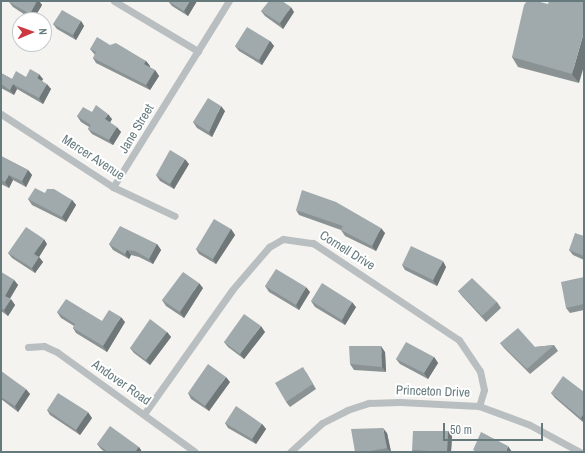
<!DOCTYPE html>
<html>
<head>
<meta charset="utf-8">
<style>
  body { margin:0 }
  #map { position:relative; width:585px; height:453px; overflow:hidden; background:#f4f3f0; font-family:"Archivo Narrow",sans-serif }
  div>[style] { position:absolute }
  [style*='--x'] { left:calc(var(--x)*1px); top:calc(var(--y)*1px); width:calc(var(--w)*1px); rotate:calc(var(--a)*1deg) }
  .minor>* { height:7px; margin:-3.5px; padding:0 3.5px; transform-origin:3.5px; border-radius:3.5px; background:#b9bfc0 }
  .wall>* { inset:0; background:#8a9294 }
  .shaded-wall>* { inset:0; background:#707778 }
  .building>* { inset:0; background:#a0aaac }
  span { translate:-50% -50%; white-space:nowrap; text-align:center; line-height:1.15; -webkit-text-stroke:4px #fff; paint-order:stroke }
  .street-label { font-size:13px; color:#667a7e }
  .frame { position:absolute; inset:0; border:2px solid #667a7e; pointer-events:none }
  .north { position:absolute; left:12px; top:12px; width:40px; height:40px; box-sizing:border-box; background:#fff; border:1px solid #c2cacb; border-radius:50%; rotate:88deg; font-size:11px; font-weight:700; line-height:16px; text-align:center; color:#667a7e }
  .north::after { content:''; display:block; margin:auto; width:14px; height:18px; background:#cd3740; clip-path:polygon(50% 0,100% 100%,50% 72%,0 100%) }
  .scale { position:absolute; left:443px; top:423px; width:100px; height:18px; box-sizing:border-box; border:2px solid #667a7e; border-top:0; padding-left:5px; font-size:12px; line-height:14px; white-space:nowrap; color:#667a7e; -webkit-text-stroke:3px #fff; paint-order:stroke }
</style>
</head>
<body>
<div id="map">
  <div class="minor">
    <i style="--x:114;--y:1;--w:98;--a:30.8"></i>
    <i style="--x:1;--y:114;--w:134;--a:33.1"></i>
    <i style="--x:113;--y:187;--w:68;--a:25.1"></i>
    <i style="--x:113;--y:187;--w:219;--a:-58.1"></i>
    <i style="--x:28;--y:347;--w:16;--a:-4"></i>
    <i style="--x:44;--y:346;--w:14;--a:25"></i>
    <i style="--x:57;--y:352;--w:170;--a:35.9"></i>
    <i style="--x:144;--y:414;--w:152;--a:-54.6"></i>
    <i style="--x:232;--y:290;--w:57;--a:-49.3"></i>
    <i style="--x:269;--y:247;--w:16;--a:-30"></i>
    <i style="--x:283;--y:239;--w:30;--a:8"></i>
    <i style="--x:313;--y:243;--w:175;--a:33.6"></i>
    <i style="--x:459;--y:340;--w:37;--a:56"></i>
    <i style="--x:480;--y:371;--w:19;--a:78"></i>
    <i style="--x:484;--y:390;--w:17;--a:107"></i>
    <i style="--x:290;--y:452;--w:43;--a:-42.2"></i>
    <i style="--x:322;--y:423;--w:28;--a:-27"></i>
    <i style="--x:347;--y:410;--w:23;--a:-18"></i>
    <i style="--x:369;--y:403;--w:31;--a:-2"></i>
    <i style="--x:400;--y:402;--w:79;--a:2.9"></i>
    <i style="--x:479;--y:406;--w:54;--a:20.4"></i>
    <i style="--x:530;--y:425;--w:57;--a:28.4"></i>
  </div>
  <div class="wall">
    <i style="clip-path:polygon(10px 1px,39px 1px,42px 5px,33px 20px,13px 7px,9px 2px)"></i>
    <i style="clip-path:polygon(168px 1px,197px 1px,188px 16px,172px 6px)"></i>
    <i style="clip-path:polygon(548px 4px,579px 83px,518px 67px,512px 57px)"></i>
    <i style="clip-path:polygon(261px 11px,294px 12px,283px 29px,265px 16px)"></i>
    <i style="clip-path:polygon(81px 21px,84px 26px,76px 40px,57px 29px,53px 24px)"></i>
    <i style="clip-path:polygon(270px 41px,274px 46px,262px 65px,239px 51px,235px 46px)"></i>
    <i style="clip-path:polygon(110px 45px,146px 61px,150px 66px,149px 67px,155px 70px,159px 76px,150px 90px,96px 63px,93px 58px,95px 55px,90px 49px)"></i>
    <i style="clip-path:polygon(1px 73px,12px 79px,26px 77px,43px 79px,42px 81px,51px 89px,43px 104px,17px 89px,14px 95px,1px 88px)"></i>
    <i style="clip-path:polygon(225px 111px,212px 137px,197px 128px,193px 122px)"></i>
    <i style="clip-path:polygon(92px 112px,112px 119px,110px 123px,121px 132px,113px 145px,92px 134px,88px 129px,89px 127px,81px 122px,77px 116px)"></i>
    <i style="clip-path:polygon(1px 156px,28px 170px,32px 175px,26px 187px,13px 180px,9px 188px,1px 184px)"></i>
    <i style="clip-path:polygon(189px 164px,174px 189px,160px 181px,156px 175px)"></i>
    <i style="clip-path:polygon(45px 193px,72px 200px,76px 205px,66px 222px,32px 205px,28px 199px)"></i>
    <i style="clip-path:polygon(296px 210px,385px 233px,376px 251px,345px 236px,341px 230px,299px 215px)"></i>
    <i style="clip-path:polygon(231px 229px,235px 235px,216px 264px,199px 254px,196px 249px)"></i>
    <i style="clip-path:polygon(584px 236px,584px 260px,573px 255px,569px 250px)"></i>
    <i style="clip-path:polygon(47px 244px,39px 257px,43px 262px,35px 273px,12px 258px,8px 253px)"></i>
    <i style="clip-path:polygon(109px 244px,157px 244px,161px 250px,153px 264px,139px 257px,131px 255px,129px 259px,113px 250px)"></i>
    <i style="clip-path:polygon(402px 265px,446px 267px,437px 286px,405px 270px)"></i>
    <i style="clip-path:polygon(1px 272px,14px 280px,18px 285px,10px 299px,15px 305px,8px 316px,1px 311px)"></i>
    <i style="clip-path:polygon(584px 277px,584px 310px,570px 313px,566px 308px)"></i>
    <i style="clip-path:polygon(265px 286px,310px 292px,299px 310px,269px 292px)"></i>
    <i style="clip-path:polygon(203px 288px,184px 318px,166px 306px,162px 300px)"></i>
    <i style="clip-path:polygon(458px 291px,497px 302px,501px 308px,486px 322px,462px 296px)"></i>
    <i style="clip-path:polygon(311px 301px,356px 307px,345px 325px,315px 307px)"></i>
    <i style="clip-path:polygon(57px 312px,102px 321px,125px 322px,107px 352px,76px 333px,73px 328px,74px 326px,61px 318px)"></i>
    <i style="clip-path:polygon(167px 332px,171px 337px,150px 365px,134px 353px,130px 348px)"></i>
    <i style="clip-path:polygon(265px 332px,244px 359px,228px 347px,224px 342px)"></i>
    <i style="clip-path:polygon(500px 343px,535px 347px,554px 345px,558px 351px,530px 374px,504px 348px)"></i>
    <i style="clip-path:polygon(385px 352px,386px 372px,354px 370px,350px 364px)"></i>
    <i style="clip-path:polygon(434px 357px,438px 363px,428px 379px,400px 364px,396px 359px)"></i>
    <i style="clip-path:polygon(1px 371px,30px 394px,18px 412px,1px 399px)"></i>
    <i style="clip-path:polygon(306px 372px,316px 389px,290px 407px,286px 402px)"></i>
    <i style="clip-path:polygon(230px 382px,209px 411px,191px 399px,188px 393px)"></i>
    <i style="clip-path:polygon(584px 392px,584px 423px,555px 398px,551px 393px)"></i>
    <i style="clip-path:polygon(47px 410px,92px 418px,80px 435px,50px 415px)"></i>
    <i style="clip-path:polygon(225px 423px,262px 424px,266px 429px,256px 444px,228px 428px)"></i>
    <i style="clip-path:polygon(448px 431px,452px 436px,451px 452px,413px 452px,412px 450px)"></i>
    <i style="clip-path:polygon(387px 433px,391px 452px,355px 452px)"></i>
    <i style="clip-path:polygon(97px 444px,139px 447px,142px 452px,105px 452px,101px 449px)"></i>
  </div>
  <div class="shaded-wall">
    <i style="clip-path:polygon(37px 1px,39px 1px,42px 5px,33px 20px,30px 14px)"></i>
    <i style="clip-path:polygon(190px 1px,197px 1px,188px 16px,184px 11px)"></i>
    <i style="clip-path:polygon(291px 7px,294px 12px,283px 29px,280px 23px)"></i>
    <i style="clip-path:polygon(81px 21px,84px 26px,76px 40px,73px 35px)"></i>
    <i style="clip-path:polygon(584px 32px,584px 66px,579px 83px,572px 74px)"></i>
    <i style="clip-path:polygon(270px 41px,274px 46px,262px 65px,259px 60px)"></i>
    <i style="clip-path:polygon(146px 61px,150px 66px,148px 70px,144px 64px)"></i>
    <i style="clip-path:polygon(155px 70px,159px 76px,150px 90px,146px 85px)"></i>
    <i style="clip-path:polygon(39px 74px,43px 79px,40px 83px,37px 78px)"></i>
    <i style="clip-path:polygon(13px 84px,17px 89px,14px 95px,10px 90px)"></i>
    <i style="clip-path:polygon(47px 84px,51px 89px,43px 104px,39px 98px)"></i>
    <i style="clip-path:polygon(221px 106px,225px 111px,212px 137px,209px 132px)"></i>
    <i style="clip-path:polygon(108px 114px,112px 119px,108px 125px,105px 119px)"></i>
    <i style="clip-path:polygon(117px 127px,121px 132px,113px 145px,109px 140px)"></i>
    <i style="clip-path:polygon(185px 159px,189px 164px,174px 189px,170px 184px)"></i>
    <i style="clip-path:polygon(28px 170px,32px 175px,26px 187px,22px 181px)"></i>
    <i style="clip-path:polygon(9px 175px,13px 180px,9px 188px,5px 182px)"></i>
    <i style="clip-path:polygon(72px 200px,76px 205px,66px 222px,62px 217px)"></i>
    <i style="clip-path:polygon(381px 228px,385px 233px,376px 251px,372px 246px)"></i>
    <i style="clip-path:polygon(231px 229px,235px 235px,216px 264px,213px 259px)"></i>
    <i style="clip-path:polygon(44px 239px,47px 244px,39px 257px,43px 262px,35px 273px,32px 268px,34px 254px)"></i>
    <i style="clip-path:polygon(157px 244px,161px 250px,153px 264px,149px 259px)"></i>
    <i style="clip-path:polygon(127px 250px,131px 255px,129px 259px,125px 254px)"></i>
    <i style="clip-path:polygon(443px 261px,446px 267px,437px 286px,433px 280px)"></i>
    <i style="clip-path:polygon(14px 280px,18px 285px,8px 301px,5px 296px)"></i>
    <i style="clip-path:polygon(199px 283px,203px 288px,184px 318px,180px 312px)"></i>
    <i style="clip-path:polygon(306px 287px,310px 292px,299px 310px,296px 305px)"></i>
    <i style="clip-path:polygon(11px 299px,15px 305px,8px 316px,4px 310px)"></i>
    <i style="clip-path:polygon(352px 302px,356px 307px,345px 325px,342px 320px)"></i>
    <i style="clip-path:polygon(121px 317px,125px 322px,107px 352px,103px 346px)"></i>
    <i style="clip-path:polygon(261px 326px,265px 332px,244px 359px,240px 354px)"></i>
    <i style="clip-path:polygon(167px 332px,171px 337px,150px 365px,146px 360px)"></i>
    <i style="clip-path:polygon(381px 346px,385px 352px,386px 372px,382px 367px)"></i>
    <i style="clip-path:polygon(434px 357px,438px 363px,428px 379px,424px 373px)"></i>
    <i style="clip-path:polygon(226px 377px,230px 382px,209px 411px,205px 406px)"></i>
    <i style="clip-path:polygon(26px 389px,30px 394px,18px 412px,15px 406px)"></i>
    <i style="clip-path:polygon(88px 412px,92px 418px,80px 435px,76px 430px)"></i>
    <i style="clip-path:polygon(584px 413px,584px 422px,581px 418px)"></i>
    <i style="clip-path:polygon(262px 424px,266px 429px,256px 444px,252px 439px)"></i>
    <i style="clip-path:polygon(383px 428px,387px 433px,391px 452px,387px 448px)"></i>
    <i style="clip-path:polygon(448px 431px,452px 436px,451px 452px,447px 452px)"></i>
    <i style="clip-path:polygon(508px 446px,512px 452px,506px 452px)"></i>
    <i style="clip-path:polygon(139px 447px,142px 452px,135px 452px)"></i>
  </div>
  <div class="building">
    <i style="clip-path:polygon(10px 1px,37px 1px,30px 14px,9px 2px)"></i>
    <i style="clip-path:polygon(168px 1px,190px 1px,184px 11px)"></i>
    <i style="clip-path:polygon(269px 1px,282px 1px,291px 7px,280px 23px,261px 11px)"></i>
    <i style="clip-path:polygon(527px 1px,536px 1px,548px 4px,549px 1px,584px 1px,584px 32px,572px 74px,512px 57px,524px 5px)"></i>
    <i style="clip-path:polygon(62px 10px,81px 21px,73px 35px,53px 24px)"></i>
    <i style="clip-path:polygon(247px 27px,270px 41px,259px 60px,235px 46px)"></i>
    <i style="clip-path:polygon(97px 37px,110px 45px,116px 43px,146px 61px,144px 64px,155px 70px,146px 85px,93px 58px,96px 52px,90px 49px)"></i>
    <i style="clip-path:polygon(30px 69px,39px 74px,37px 78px,47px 84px,39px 98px,13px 84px,10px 90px,1px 84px,1px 73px,12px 79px,16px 71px,26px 77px)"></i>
    <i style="clip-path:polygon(208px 98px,221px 106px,209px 132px,193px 122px)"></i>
    <i style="clip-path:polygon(96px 105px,108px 114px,105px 119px,117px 127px,109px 140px,88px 129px,91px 125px,77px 116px,83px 107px,92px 112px)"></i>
    <i style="clip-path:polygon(170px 150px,185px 159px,170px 184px,156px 175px)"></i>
    <i style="clip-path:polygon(1px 156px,28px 170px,22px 181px,9px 175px,5px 182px,1px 180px)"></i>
    <i style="clip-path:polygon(35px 188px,45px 193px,47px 189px,54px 189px,72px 200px,62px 217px,28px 199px)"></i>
    <i style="clip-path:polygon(302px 190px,336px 202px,381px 228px,372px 246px,341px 230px,343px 226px,296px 210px)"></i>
    <i style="clip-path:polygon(214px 219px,231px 229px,213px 259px,196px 249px)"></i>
    <i style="clip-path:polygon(120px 226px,157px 244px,149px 259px,135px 251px,127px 250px,125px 254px,109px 244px)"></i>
    <i style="clip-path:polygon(26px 227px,44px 239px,34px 254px,39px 257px,32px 268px,8px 253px)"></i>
    <i style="clip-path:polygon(575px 233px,584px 236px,584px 256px,569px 250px)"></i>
    <i style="clip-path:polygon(411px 246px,443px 261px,433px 280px,402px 265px)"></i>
    <i style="clip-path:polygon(276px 269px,306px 287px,296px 305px,265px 286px)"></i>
    <i style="clip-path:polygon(1px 272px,14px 280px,5px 296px,11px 299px,4px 310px,1px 308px)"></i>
    <i style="clip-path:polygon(183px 272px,199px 283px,180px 312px,162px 300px)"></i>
    <i style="clip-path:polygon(584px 277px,584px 304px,566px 308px,561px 282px)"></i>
    <i style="clip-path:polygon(472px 278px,497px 302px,482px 316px,458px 291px)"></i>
    <i style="clip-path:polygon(322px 283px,352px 302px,342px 320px,311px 301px)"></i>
    <i style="clip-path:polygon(66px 299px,102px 321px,109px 310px,121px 317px,103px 346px,73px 328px,75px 324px,57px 312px)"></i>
    <i style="clip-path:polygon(244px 314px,261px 326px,240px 354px,224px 342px)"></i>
    <i style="clip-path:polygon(150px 319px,167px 332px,146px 360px,130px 348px)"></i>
    <i style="clip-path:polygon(518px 328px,535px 347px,554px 345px,527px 369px,500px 343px)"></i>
    <i style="clip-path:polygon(406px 342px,434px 357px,424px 373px,396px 359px)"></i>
    <i style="clip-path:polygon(349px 346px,381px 346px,382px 367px,350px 364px)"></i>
    <i style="clip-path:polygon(208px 364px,226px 377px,205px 406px,188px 393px)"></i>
    <i style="clip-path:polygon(303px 367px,313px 384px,286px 402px,275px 383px)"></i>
    <i style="clip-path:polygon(1px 371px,26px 389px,15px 406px,1px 397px)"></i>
    <i style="clip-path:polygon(563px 376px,584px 392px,584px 413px,581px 418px,551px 393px)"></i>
    <i style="clip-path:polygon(58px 393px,88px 412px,76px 430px,47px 410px)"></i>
    <i style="clip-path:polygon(236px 406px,262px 424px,252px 439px,225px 423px)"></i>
    <i style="clip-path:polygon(110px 426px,139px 447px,135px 452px,108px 452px,97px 444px)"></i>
    <i style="clip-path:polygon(383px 428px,387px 448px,365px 452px,355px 452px,351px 429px)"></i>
    <i style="clip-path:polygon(413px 431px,448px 431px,447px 452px,412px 450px)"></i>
    <i style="clip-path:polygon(481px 432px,508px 446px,506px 452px,477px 452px,473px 450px)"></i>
  </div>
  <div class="street-label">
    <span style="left:137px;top:129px;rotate:-59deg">Jane Street</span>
    <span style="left:93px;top:158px;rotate:33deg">Mercer Avenue</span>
    <span style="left:347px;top:251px;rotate:32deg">Cornell Drive</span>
    <span style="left:121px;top:383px;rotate:35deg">Andover Road</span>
    <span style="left:433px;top:392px;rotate:2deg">Princeton Drive</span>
  </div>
  <div class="frame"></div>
  <div class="north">N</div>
  <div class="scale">50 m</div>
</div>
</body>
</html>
